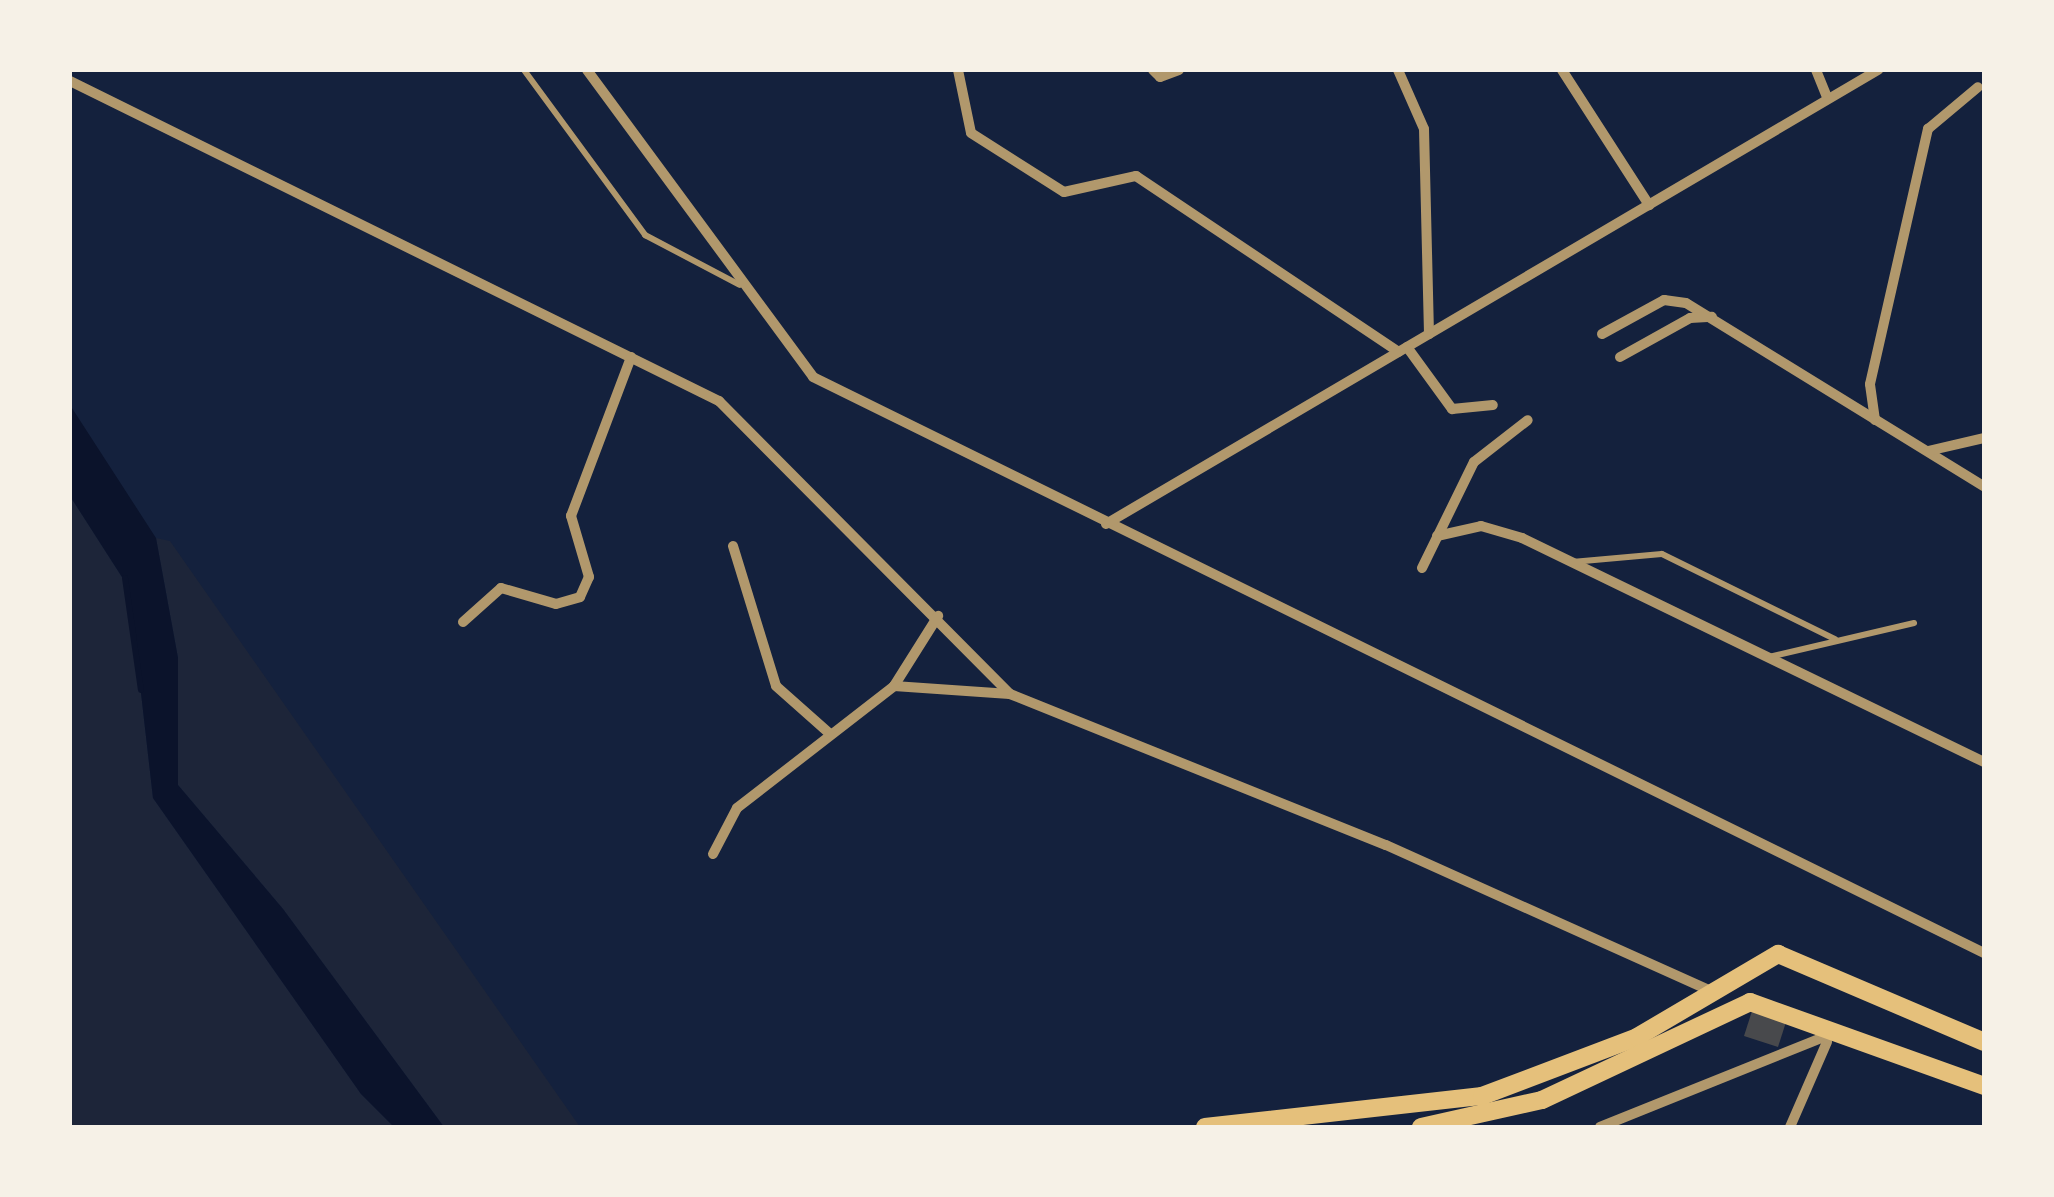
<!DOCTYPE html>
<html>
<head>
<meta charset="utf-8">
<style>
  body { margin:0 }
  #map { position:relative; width:2054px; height:1197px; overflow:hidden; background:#14213d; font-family:Karla,sans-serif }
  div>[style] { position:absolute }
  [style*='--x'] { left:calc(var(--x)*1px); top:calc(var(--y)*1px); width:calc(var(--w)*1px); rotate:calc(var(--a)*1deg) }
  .green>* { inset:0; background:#1d2539 }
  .water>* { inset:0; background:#0b132b }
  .stream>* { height:6px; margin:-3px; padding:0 3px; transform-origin:3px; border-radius:3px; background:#0b132b }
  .building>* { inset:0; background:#48494c }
  .service>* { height:6px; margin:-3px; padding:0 3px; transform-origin:3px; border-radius:3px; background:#b1986c }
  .minor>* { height:10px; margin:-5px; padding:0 5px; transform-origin:5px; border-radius:5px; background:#b1986c }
  .secondary>* { height:18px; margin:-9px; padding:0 9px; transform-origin:9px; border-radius:9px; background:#e5c07b }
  span { translate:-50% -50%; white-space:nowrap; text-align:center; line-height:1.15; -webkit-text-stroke:8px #f6f1e7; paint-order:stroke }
  .frame { position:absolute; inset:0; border:72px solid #f6f1e7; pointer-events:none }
</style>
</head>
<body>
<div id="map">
  <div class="green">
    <i style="clip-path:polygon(70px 496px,129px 588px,153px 798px,361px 1094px,394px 1127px,70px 1127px)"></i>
    <i style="clip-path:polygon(156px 538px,170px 541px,580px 1127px,444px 1127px,283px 909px,178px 785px,178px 658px)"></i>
  </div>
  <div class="water">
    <i style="clip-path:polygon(70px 405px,156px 538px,178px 658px,178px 785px,283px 909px,444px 1127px,394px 1127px,361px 1094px,153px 798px,129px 588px,70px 496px)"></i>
  </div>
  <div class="stream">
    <i style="--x:125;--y:578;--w:113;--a:81.9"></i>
  </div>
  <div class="building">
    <i style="clip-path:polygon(1752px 1011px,1786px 1022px,1778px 1047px,1744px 1036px)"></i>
  </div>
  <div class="service">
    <i style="--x:524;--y:70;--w:205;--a:53.7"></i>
    <i style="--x:645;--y:235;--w:107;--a:27.8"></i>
    <i style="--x:1572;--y:562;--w:90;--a:-5.1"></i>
    <i style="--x:1662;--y:554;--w:193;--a:26.2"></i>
    <i style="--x:1769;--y:657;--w:149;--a:-13.2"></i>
  </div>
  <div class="minor">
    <i style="--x:587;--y:70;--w:381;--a:53.6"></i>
    <i style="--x:813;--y:377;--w:1305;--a:26.19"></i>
    <i style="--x:958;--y:70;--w:64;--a:78.3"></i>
    <i style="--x:971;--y:133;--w:110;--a:32.4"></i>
    <i style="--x:1064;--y:192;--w:74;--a:-12.5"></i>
    <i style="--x:1136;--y:176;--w:316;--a:33.8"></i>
    <i style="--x:1153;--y:70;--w:10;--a:45"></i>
    <i style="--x:1160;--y:77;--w:20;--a:-20"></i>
    <i style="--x:1398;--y:70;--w:64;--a:66.2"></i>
    <i style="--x:1424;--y:129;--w:205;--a:88.6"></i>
    <i style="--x:1562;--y:70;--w:161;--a:57.2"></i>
    <i style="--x:1816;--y:70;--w:31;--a:68"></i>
    <i style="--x:70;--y:81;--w:724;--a:26.25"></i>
    <i style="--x:719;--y:401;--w:413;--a:45.2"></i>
    <i style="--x:1010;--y:694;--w:405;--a:21.9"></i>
    <i style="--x:1386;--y:845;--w:359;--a:24.2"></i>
    <i style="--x:1602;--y:334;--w:71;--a:-28.7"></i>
    <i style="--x:1664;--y:300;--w:22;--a:8"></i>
    <i style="--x:1686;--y:303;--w:350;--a:31.6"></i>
    <i style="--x:1407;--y:347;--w:77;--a:54"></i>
    <i style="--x:1452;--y:409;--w:41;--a:-5.6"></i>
    <i style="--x:1620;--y:357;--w:80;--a:-29.1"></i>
    <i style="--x:1690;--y:318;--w:22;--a:-3"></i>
    <i style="--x:1875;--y:420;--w:36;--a:-98"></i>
    <i style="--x:1870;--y:384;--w:262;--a:-77.2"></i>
    <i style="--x:1928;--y:129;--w:65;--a:-40"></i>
    <i style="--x:1928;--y:451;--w:57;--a:-13.1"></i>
    <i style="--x:1106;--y:524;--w:896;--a:-30.46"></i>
    <i style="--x:1437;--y:536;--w:45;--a:-12.8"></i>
    <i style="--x:1481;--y:526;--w:43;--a:16.3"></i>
    <i style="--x:1522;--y:538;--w:513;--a:25.87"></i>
    <i style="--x:733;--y:546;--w:146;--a:72.9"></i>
    <i style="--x:776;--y:686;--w:72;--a:41.6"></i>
    <i style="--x:1422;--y:568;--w:118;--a:-63.9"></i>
    <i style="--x:1474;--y:462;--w:68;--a:-37.9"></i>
    <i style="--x:463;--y:622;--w:51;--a:-41.8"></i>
    <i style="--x:501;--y:588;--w:57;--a:16.2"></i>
    <i style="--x:556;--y:604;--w:25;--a:-16"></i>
    <i style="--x:580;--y:597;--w:22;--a:-66"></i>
    <i style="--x:589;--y:577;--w:64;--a:-106.4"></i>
    <i style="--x:571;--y:516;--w:170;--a:-69.3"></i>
    <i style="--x:894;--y:686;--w:116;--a:3.9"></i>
    <i style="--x:713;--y:854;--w:52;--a:-62.4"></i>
    <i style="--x:737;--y:808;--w:199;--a:-37.8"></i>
    <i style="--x:894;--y:686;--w:83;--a:-57.8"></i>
    <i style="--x:1600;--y:1127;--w:249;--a:-21.9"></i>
    <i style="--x:1790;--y:1127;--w:93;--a:-66.5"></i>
  </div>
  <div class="secondary">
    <i style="--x:1205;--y:1127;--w:279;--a:-6.4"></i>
    <i style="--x:1482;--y:1096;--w:166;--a:-20.8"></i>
    <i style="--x:1637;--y:1037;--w:164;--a:-30.5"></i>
    <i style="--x:1778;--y:954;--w:224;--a:23.1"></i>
    <i style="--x:1421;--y:1127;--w:124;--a:-12.6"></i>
    <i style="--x:1542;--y:1100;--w:230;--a:-25.2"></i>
    <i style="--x:1750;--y:1002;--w:249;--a:19.7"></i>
  </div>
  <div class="frame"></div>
</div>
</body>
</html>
